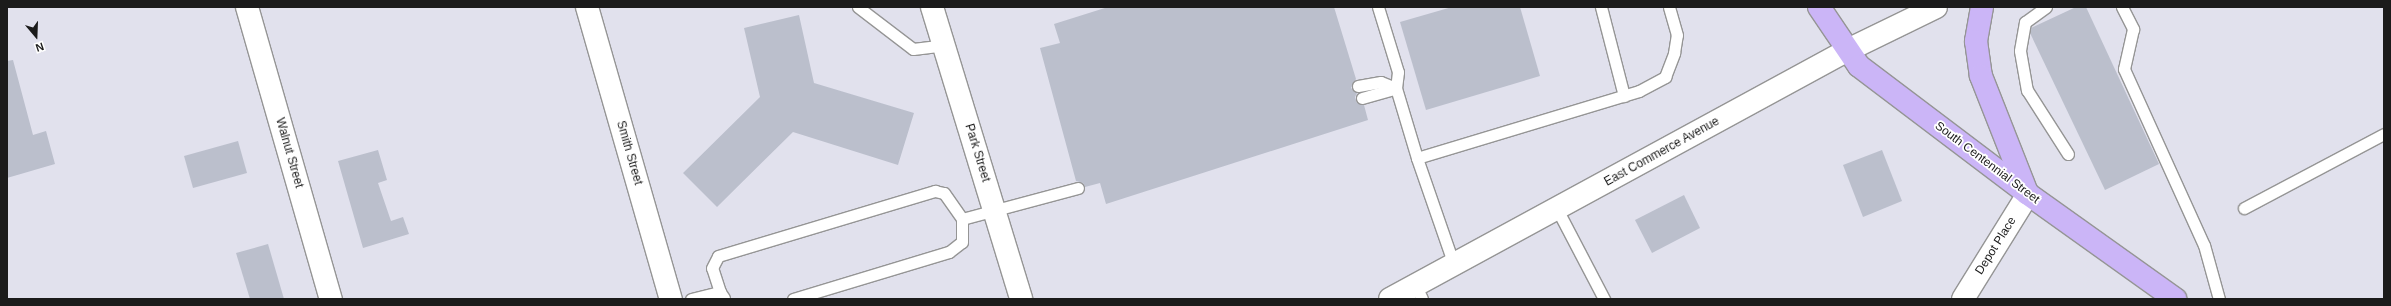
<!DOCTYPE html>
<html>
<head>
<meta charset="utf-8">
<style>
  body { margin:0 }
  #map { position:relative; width:2391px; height:306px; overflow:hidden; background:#e1e1ed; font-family:Helvetica,sans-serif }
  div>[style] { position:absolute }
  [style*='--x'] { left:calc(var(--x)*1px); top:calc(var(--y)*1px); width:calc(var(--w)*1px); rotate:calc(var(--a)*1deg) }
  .building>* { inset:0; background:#bbbfcc }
  .roads { filter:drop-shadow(1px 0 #959595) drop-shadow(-1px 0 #959595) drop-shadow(0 1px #959595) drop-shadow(0 -1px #959595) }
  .lane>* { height:11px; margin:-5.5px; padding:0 5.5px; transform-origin:5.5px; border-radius:5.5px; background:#fff }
  .street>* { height:22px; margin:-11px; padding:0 11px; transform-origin:11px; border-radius:11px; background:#fff }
  .secondary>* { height:22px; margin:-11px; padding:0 11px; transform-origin:11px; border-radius:11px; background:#cbb5f7 }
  span { translate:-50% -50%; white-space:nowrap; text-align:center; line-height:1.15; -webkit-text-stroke:3.5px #fff; paint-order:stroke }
  .street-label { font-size:12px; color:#1b1b1b }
  .frame { position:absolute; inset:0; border:8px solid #1b1b1b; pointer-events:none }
  .north { position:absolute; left:16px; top:16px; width:40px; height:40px; -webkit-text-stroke:3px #fff; paint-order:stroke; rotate:161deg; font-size:11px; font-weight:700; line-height:16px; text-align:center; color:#1b1b1b }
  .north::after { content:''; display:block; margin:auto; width:14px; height:18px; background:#1b1b1b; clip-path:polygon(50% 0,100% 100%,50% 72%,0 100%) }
</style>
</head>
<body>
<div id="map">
  <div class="building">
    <i style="clip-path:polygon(1108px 7px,1334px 7px,1356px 79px,1351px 88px,1357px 93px,1355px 97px,1357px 103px,1364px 105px,1368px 120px,1106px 204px,1100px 183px,1085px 187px,1083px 183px,1076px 181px,1040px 48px,1060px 43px,1054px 24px)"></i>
    <i style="clip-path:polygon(1452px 7px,1520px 7px,1540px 76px,1426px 110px,1400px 22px)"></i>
    <i style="clip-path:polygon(2076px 7px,2086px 7px,2159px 164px,2105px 190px,2030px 33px,2031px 28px)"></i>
    <i style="clip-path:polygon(799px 15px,814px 83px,914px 113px,898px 165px,793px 132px,717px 207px,683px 173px,760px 97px,744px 28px)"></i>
    <i style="clip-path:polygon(13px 60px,33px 135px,46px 131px,55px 164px,7px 178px,7px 61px)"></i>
    <i style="clip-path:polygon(238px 141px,247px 173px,193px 188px,184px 156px)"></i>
    <i style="clip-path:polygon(378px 150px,387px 180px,378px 183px,391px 221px,403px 217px,409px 234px,363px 248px,338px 161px)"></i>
    <i style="clip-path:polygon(1882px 150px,1902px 201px,1863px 217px,1843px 165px)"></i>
    <i style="clip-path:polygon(1684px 195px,1700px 228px,1652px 253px,1635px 220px)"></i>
    <i style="clip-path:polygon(268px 244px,284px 299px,250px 299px,236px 253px)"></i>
  </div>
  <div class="roads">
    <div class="lane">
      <i style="--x:858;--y:7;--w:69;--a:37.4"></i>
      <i style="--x:913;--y:49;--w:31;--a:-7"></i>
      <i style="--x:1378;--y:7;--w:68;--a:72.9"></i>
      <i style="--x:1398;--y:72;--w:16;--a:97"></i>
      <i style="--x:1396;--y:88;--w:73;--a:73.3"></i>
      <i style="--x:1601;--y:7;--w:92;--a:75.5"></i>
      <i style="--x:2046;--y:7;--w:26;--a:144"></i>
      <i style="--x:2025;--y:22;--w:29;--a:100"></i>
      <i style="--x:2020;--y:51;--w:40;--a:80"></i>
      <i style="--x:2027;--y:90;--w:76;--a:57.4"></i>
      <i style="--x:2122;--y:7;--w:25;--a:63"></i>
      <i style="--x:2133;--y:29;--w:41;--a:102.7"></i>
      <i style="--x:2124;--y:69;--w:193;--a:65.6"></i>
      <i style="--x:2204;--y:245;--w:56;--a:74.5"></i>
      <i style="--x:1358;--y:86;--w:23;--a:-10"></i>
      <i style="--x:1381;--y:82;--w:16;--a:22"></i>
      <i style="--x:1362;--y:98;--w:35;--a:-16"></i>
      <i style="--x:2244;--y:208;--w:158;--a:-27.9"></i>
      <i style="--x:1557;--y:209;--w:102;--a:62.4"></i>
      <i style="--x:1454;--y:265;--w:113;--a:-109.1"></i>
      <i style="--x:1417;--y:158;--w:232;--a:-16.8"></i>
      <i style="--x:1639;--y:91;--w:30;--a:-28"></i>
      <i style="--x:1665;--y:77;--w:26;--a:-69"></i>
      <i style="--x:1674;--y:53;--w:18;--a:-81"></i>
      <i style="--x:1677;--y:35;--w:29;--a:-106"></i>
      <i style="--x:1416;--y:286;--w:14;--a:65"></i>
      <i style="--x:720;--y:292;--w:25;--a:-108"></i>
      <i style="--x:712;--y:268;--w:13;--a:-63"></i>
      <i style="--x:718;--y:256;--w:227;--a:-16.7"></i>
      <i style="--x:935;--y:191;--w:9;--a:13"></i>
      <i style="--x:944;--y:193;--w:32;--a:55"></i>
      <i style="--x:691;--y:299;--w:30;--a:-14"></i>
      <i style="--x:720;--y:292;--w:7;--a:56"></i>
      <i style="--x:793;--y:299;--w:163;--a:-16.8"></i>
      <i style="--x:949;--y:252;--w:16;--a:-38"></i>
      <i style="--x:962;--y:242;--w:23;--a:-90"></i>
      <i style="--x:962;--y:219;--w:120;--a:-15"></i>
    </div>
    <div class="street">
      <i style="--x:247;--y:7;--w:304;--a:74"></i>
      <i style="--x:587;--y:7;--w:304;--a:74"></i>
      <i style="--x:932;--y:7;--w:305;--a:73"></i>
      <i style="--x:1390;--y:299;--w:521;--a:-28.53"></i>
      <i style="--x:1848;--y:50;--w:98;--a:-26"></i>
      <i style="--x:1963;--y:299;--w:123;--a:-58.2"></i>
    </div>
    <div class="secondary">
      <i style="--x:1819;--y:7;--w:71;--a:55.9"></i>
      <i style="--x:1859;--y:66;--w:212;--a:37.1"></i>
      <i style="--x:2028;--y:194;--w:181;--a:35.5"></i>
      <i style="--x:1982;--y:7;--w:35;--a:100"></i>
      <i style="--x:1976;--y:41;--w:35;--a:82"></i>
      <i style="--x:1981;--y:76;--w:126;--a:68.5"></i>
    </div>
  </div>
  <div class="street-label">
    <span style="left:1662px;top:152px;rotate:-29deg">East Commerce Avenue</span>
    <span style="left:289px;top:153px;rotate:74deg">Walnut Street</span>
    <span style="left:629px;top:153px;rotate:74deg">Smith Street</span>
    <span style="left:977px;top:153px;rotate:73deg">Park Street</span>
    <span style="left:1987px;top:163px;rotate:37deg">South Centennial Street</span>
    <span style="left:1996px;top:246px;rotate:-58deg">Depot Place</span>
  </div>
  <div class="frame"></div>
  <div class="north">N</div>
</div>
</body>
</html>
